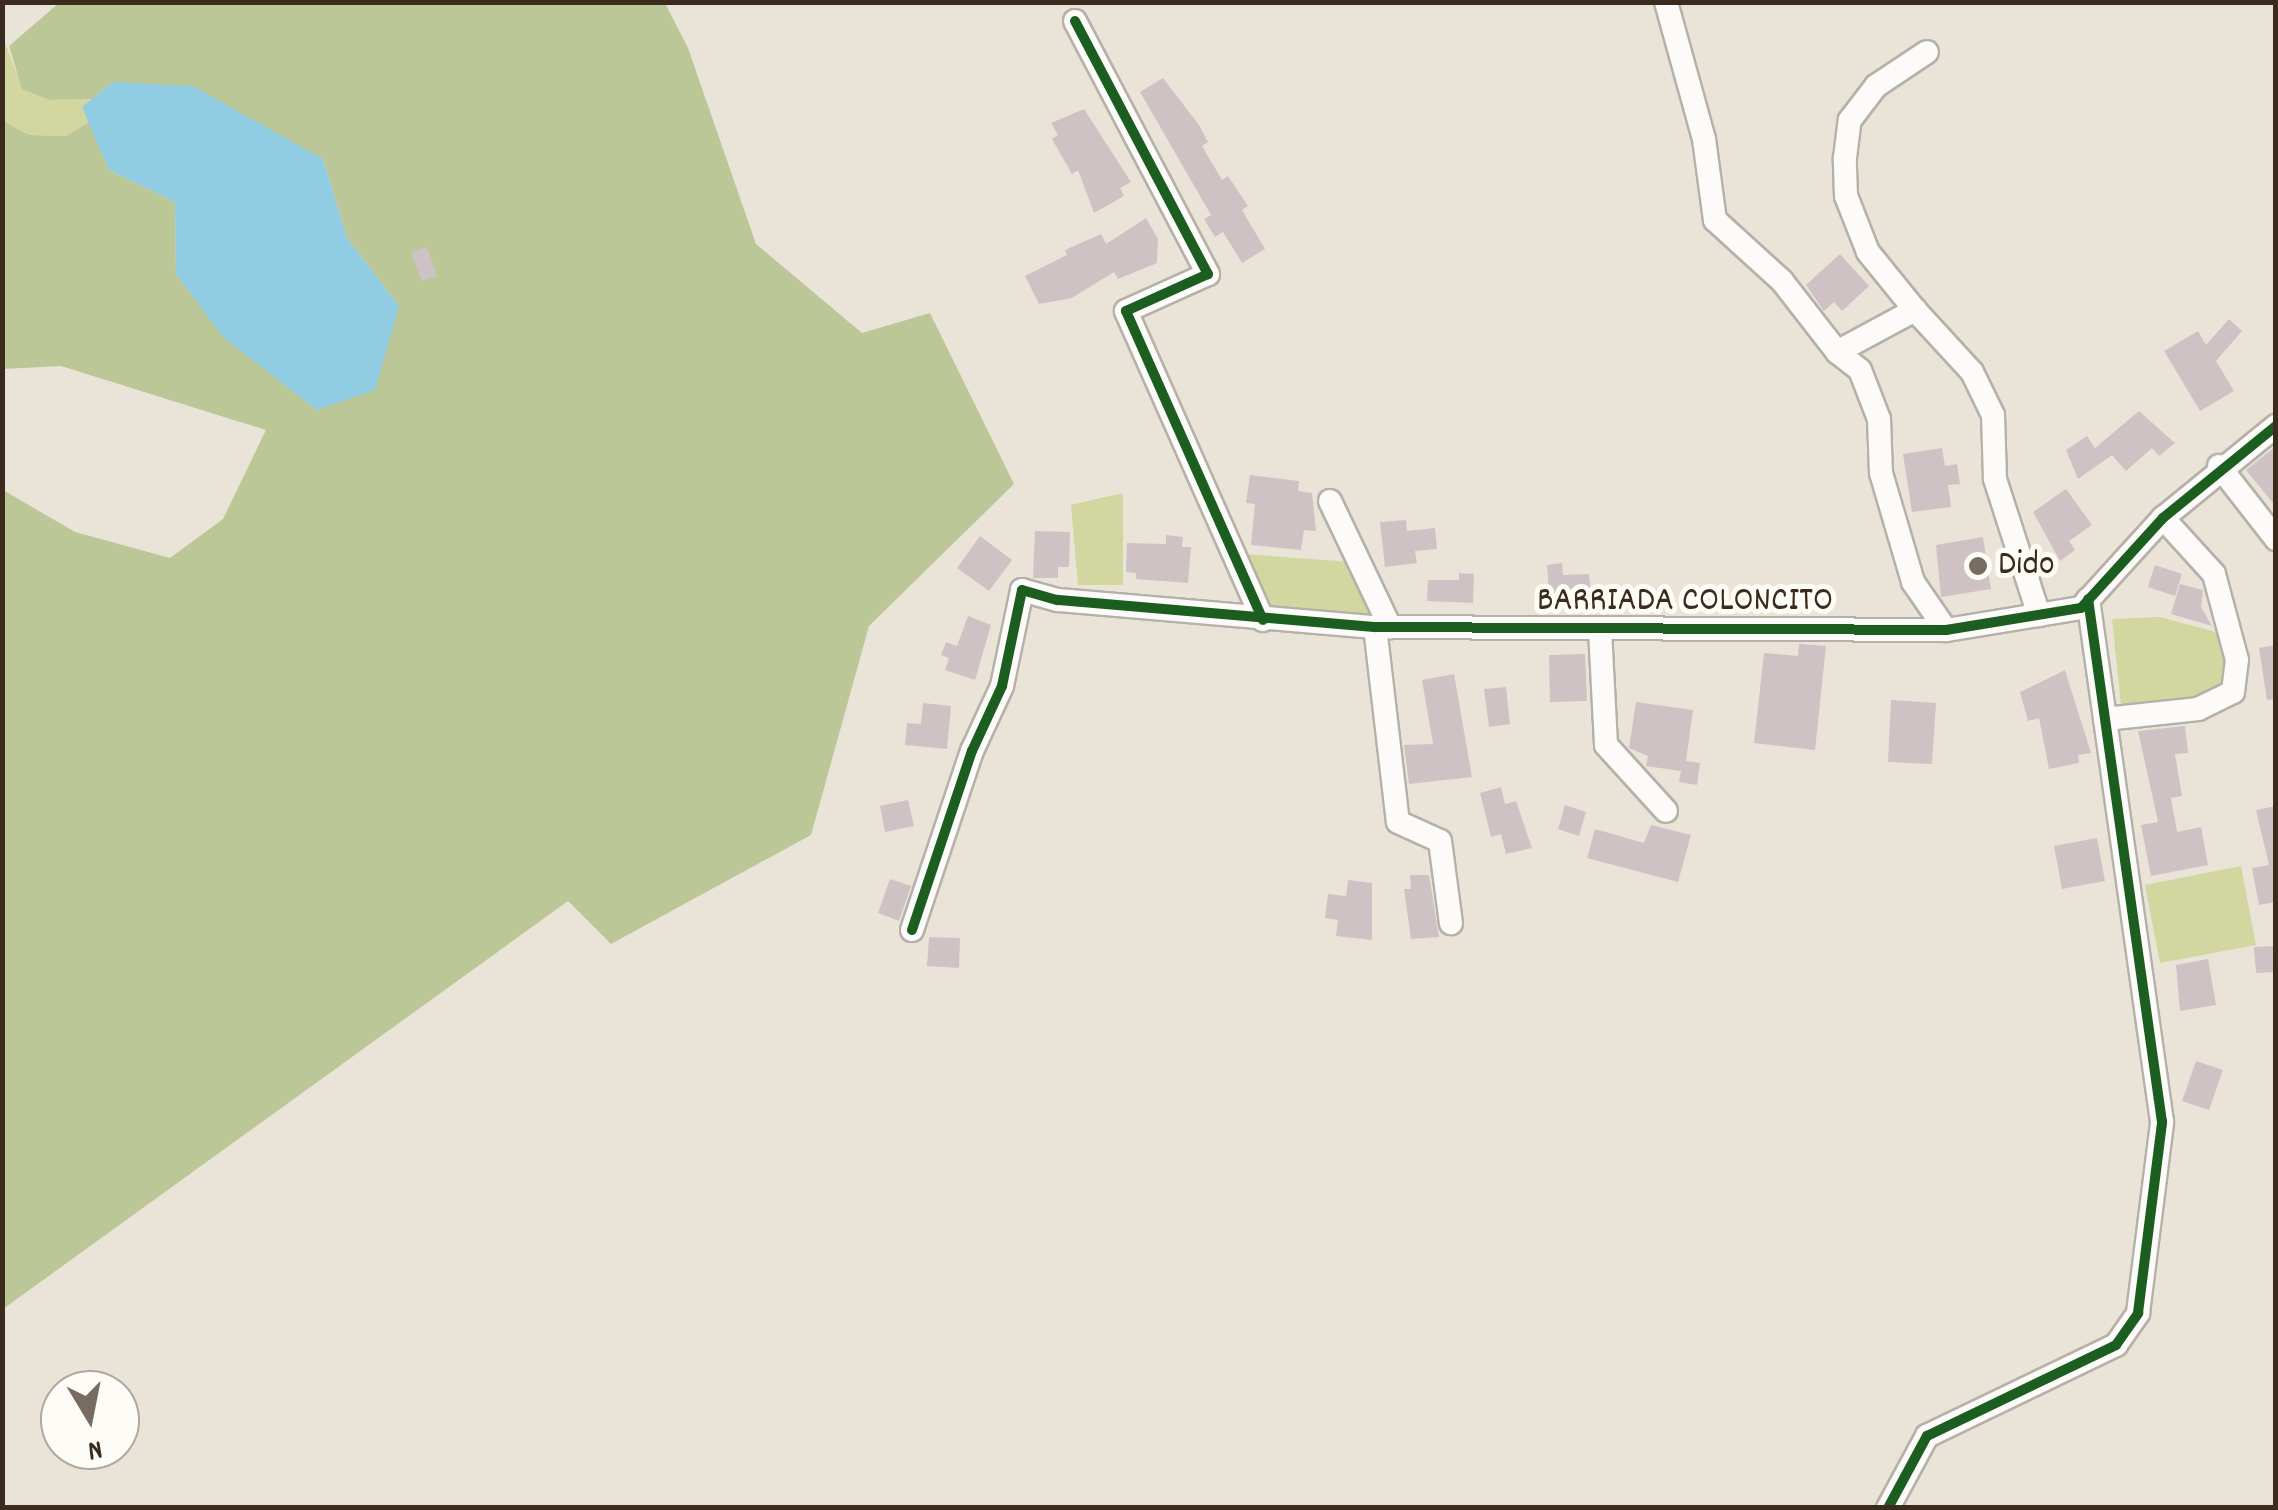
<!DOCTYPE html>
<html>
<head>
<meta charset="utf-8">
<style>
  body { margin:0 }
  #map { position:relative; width:2278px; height:1510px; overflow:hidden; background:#eae4d8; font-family:Dekko,sans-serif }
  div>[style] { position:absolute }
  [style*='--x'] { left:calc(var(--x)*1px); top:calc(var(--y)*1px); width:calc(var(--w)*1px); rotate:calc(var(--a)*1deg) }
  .green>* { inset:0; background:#d1d79f }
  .forest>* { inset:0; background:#bcc797 }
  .water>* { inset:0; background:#90cce2 }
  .building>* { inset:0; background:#cfc2c4 }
  .roads { filter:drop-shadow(2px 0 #b6b1a8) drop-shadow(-2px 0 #b6b1a8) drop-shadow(0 2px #b6b1a8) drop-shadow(0 -2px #b6b1a8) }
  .minor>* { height:22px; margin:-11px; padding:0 11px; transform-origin:11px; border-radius:11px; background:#fcfbf9 }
  .cycleway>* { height:10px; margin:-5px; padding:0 5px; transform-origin:5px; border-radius:5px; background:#1b5e20 }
  .dots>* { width:28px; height:28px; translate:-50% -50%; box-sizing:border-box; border:5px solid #fdfcf7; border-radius:50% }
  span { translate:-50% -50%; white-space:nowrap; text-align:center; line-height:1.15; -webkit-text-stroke:10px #fdfcf7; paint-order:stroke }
  .poi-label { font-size:35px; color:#3b2a1e }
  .left { translate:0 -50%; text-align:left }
  .street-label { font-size:35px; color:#3b2a1e }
  .frame { position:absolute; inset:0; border:5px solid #3b2a1e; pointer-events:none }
  .north { position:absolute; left:40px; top:1370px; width:100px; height:100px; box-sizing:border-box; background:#fdfcf7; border:2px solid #afa8a0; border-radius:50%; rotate:170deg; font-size:28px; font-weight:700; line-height:40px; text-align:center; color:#3b2a1e }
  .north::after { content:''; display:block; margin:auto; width:35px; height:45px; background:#786b5f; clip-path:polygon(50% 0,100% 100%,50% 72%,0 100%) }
</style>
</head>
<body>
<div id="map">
  <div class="green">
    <i style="clip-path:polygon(2px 35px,23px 89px,49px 100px,92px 99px,83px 107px,89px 122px,66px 136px,29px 135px,3px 121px)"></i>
    <i style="clip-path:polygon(1123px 493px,1123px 585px,1078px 585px,1071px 505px)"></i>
    <i style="clip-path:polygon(1244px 554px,1351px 562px,1377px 620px,1266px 613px)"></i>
    <i style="clip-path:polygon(2160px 617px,2219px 633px,2230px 660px,2225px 689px,2196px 706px,2122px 715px,2112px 619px)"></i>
    <i style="clip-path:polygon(2241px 866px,2256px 945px,2160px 963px,2145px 885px)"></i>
  </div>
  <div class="forest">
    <i style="clip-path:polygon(59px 3px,665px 3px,688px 48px,756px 244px,862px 333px,930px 313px,1014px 484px,869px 626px,811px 835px,611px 944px,568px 901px,3px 1309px,3px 490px,75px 532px,170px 558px,223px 519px,266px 430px,61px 366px,3px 369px,3px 121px,29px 135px,66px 136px,89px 122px,109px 170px,175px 202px,176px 274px,223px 336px,317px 410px,399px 306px,347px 238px,323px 159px,113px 82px,92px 99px,49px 100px,22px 89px,9px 46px)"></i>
  </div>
  <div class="water">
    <i style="clip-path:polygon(113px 82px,193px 86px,323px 159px,347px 238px,399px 306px,375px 390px,317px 410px,223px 337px,176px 274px,175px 202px,109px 170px,82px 107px)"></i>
  </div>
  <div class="building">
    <i style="clip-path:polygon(1163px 78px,1199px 125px,1208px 142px,1202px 146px,1222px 180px,1228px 176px,1248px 206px,1242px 210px,1265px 249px,1242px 263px,1223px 232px,1215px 237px,1204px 219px,1211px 215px,1140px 92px)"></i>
    <i style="clip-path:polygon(1084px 109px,1131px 182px,1120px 188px,1124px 196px,1094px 213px,1078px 170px,1072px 174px,1052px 139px,1058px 135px,1051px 123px)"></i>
    <i style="clip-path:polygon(1146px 218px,1158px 239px,1157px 263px,1118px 279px,1114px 272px,1072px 298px,1039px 304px,1025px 276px,1067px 255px,1065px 250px,1101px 234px,1106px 244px)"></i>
    <i style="clip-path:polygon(427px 247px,437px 276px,422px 281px,411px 252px)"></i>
    <i style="clip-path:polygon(1840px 254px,1869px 286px,1842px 311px,1834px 302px,1824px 311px,1806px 285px)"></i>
    <i style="clip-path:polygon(2229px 319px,2242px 331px,2216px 361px,2234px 391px,2200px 411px,2164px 351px,2198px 331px,2206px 345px)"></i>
    <i style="clip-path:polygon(2139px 411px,2175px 443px,2159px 456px,2152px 448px,2126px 471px,2112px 455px,2078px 479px,2066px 450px,2087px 436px,2095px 448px)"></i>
    <i style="clip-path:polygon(2276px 446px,2276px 507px,2246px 470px)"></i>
    <i style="clip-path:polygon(1942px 448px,1945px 466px,1957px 464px,1960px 484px,1948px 485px,1951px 507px,1912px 512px,1903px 454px)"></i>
    <i style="clip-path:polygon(1250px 475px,1299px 481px,1298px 491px,1312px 493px,1316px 531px,1304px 530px,1301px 550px,1251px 545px,1255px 504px,1246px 503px)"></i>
    <i style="clip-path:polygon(2066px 489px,2092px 525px,2069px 541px,2075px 550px,2060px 561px,2033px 512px)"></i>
    <i style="clip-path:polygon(1406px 520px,1407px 531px,1435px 528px,1437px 549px,1415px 551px,1417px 563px,1385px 567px,1380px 522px)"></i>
    <i style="clip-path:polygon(1035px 531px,1070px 532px,1069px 567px,1058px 567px,1058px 578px,1033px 578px)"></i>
    <i style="clip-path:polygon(1166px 535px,1183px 537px,1182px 547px,1191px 547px,1188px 583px,1136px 579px,1136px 573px,1126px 572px,1127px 543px,1166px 544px)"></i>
    <i style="clip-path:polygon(980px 536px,1012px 560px,989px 591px,957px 568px)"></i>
    <i style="clip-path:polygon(1983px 537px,1991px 589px,1941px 597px,1936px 545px)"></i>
    <i style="clip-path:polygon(1562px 563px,1563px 575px,1589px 574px,1592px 603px,1550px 606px,1547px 565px)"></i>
    <i style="clip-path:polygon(2155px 565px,2182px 574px,2175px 596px,2148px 587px)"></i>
    <i style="clip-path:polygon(1459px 573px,1474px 574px,1473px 603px,1427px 601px,1428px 580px,1459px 580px)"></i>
    <i style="clip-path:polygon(2180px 584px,2203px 590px,2201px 607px,2212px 626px,2171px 614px)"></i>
    <i style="clip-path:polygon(968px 616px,991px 625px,975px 680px,945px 670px,949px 658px,941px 655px,946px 642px,957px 646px)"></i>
    <i style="clip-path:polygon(1799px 644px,1826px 646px,1815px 750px,1754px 743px,1764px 653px,1798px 656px)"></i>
    <i style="clip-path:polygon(2276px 645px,2276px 699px,2267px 700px,2259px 648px)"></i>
    <i style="clip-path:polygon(1585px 654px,1587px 701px,1550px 702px,1549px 655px)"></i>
    <i style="clip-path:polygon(2065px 670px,2091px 753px,2078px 755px,2079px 763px,2049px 769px,2039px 718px,2028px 721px,2020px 692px)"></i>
    <i style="clip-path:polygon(1454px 674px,1472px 777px,1409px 784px,1404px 745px,1433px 744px,1422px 680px)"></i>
    <i style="clip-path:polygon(1506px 687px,1510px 724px,1489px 727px,1484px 689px)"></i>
    <i style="clip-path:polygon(1891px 700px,1936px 703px,1932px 764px,1888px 762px)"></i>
    <i style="clip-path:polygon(1636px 702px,1693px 710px,1686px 761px,1700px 763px,1697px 785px,1679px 782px,1681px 771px,1646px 766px,1648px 756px,1629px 748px)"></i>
    <i style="clip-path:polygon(923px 703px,951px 706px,947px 749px,905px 745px,907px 723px,921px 724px)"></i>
    <i style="clip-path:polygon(2185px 726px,2188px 753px,2175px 754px,2182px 796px,2171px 798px,2177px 832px,2201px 827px,2208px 865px,2151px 876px,2141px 825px,2158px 822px,2138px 731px)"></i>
    <i style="clip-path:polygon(1501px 787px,1505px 804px,1516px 801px,1532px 848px,1506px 854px,1501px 834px,1491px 837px,1480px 793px)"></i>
    <i style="clip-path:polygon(908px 800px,914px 826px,885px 832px,880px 806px)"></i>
    <i style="clip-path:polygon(1565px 805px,1586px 812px,1579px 836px,1558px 829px)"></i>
    <i style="clip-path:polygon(2276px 806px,2276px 902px,2259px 905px,2252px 868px,2269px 865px,2256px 810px)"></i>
    <i style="clip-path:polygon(1651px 825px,1691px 835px,1678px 882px,1587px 858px,1595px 829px,1644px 843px)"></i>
    <i style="clip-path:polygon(2097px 838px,2105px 881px,2062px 889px,2054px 846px)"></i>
    <i style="clip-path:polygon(1410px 875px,1429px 875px,1439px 937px,1411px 939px,1404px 889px,1411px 889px)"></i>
    <i style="clip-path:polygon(890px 879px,911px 886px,899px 921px,878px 913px)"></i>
    <i style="clip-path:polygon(1348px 880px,1372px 883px,1372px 940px,1336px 936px,1338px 920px,1325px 918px,1328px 894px,1346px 896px)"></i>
    <i style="clip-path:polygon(929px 937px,960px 938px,959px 968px,927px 966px)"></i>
    <i style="clip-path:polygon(2275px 946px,2276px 972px,2256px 973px,2254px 947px)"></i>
    <i style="clip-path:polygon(2208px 959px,2216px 1005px,2180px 1011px,2176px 965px)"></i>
    <i style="clip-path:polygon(2196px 1061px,2223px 1070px,2209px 1110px,2182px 1101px)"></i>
  </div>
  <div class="roads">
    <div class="minor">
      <i style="--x:1666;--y:2;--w:142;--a:74.5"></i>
      <i style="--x:1704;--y:139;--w:82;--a:82.3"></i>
      <i style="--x:1715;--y:220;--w:91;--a:42.3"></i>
      <i style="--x:1782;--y:281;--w:90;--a:52.2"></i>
      <i style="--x:1837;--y:352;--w:29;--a:38"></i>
      <i style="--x:1860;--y:370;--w:53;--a:68.8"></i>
      <i style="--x:1879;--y:419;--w:54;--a:87.9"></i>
      <i style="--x:1881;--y:473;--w:114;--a:73.6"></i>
      <i style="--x:1913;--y:582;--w:58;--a:55.5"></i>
      <i style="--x:1075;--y:21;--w:286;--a:62.3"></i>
      <i style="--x:1208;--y:274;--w:90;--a:155.7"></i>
      <i style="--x:1126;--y:311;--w:338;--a:66.1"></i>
      <i style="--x:1915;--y:310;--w:75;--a:-129"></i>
      <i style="--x:1868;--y:252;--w:60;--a:-111.4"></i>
      <i style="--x:1846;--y:196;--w:38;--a:-92"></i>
      <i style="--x:1845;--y:158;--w:38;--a:-83"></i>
      <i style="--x:1850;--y:120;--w:43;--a:-52.6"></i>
      <i style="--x:1876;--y:86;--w:61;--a:-33.7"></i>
      <i style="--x:1837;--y:352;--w:89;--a:-28.3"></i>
      <i style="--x:1915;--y:310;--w:84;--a:47.4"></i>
      <i style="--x:1972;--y:372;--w:48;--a:64"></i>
      <i style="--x:1993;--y:415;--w:64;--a:88.2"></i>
      <i style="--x:1995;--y:479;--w:143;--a:72.1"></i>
      <i style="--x:2219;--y:466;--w:93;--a:52"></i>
      <i style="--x:1330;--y:501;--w:140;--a:64.5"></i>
      <i style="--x:1375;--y:627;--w:196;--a:83.3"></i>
      <i style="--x:1398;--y:822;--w:46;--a:24.3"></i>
      <i style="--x:1440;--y:841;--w:83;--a:82.4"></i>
      <i style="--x:1600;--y:630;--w:115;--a:87"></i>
      <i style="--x:1606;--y:745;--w:89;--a:47.7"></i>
      <i style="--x:2105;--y:719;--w:94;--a:-6.1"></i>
      <i style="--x:2198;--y:709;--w:39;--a:-26"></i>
      <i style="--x:2233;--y:692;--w:32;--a:-83"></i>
      <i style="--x:2237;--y:660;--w:89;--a:-105"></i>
      <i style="--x:2214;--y:574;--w:76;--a:-132.3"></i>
      <i style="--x:912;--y:930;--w:189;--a:-71.5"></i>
      <i style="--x:972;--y:751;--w:72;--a:-65.2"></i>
      <i style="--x:1002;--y:686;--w:98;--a:-78.2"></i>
      <i style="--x:1022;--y:590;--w:37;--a:16"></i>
      <i style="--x:1058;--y:600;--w:318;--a:4.9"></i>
      <i style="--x:1375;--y:627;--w:571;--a:0.3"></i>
      <i style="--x:1946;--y:630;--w:137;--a:-9.3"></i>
      <i style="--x:2081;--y:608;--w:122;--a:-47.7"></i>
      <i style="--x:2163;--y:518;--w:146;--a:-39.2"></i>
      <i style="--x:1888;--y:1508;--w:82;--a:-61.6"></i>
      <i style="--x:1927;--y:1436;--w:210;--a:-25.7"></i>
      <i style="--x:2116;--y:1345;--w:39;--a:-55"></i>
      <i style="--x:2138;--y:1313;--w:193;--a:-82.8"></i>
      <i style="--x:2162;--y:1122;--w:528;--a:-98.05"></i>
    </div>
  </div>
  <div class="cycleway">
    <i style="--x:1075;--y:21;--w:286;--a:62.3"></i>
    <i style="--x:1208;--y:274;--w:90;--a:155.7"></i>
    <i style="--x:1126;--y:311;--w:338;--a:66.1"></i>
    <i style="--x:912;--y:930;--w:189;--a:-71.5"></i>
    <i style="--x:972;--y:751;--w:72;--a:-65.2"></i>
    <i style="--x:1002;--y:686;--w:98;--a:-78.2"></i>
    <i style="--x:1022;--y:590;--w:37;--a:16"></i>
    <i style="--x:1058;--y:600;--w:318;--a:4.9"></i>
    <i style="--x:1375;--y:627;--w:571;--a:0.3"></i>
    <i style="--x:1946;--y:630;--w:137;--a:-9.3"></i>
    <i style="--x:2081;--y:608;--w:122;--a:-47.7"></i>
    <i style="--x:2163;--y:518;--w:146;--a:-39.2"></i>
    <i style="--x:1888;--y:1508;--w:82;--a:-61.6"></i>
    <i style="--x:1927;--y:1436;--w:210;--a:-25.7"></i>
    <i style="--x:2116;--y:1345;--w:39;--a:-55"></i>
    <i style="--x:2138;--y:1313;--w:193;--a:-82.8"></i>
    <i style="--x:2162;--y:1122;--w:528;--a:-98.05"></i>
  </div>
  <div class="dots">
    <i style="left:1978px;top:566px;background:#786b5f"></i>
  </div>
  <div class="poi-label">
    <span class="left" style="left:1998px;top:566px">Dido</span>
  </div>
  <div class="street-label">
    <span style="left:1685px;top:602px">BARRIADA COLONCITO</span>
  </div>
  <div class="frame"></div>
  <div class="north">N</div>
</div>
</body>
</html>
